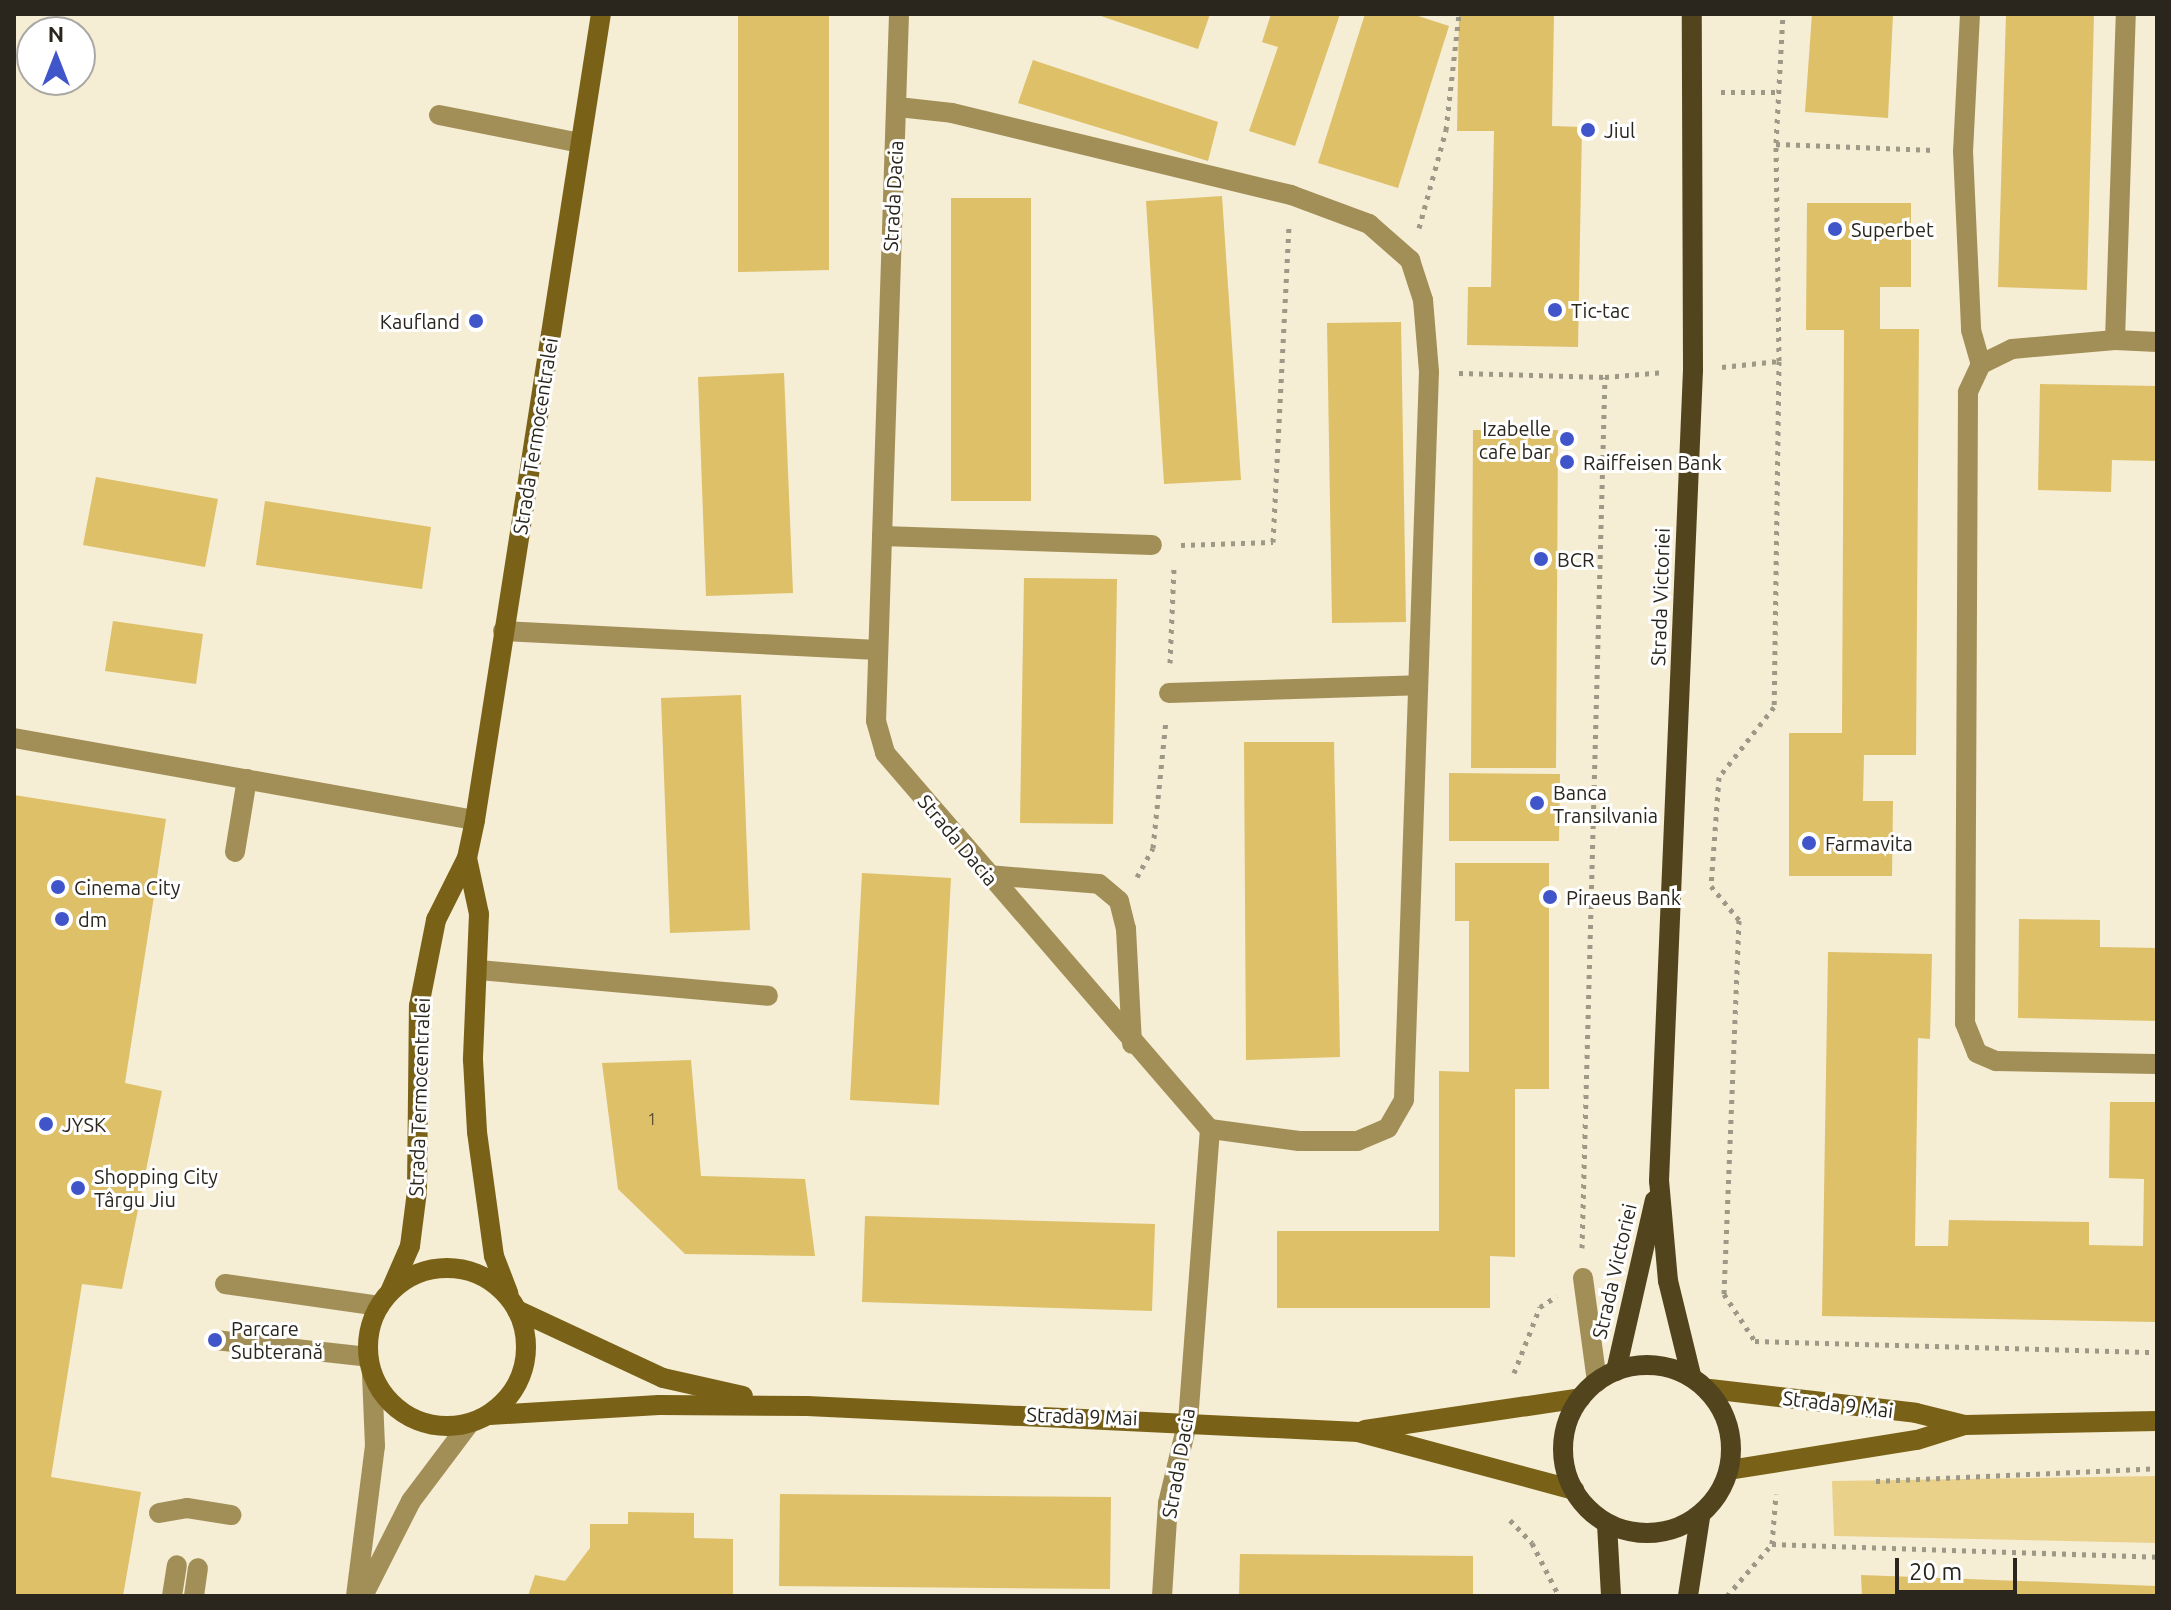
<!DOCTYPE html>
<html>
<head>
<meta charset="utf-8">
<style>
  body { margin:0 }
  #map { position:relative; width:2171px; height:1610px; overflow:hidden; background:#f5edd4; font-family:Ubuntu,sans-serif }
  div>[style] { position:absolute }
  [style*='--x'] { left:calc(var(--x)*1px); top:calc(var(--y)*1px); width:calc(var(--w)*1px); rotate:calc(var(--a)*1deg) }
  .green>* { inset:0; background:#ead18a }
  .building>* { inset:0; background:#dec069 }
  .path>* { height:5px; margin-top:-2.5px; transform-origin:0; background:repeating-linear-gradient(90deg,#9e9886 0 4px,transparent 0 10px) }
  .service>* { height:20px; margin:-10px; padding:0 10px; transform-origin:10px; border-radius:10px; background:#a28f57 }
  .minor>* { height:20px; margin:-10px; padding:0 10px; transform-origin:10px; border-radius:10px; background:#a28f57 }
  .tertiary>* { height:20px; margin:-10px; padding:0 10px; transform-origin:10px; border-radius:10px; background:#a28f57 }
  .secondary>* { height:20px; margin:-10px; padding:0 10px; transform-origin:10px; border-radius:10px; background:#796217 }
  .secondary>.ring { margin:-10px; padding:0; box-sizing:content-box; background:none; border:20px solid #796217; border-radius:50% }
  .primary>* { height:20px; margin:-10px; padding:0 10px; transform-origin:10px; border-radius:10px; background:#52451e }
  .primary>.ring { margin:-10px; padding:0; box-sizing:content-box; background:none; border:20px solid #52451e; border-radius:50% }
  .dots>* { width:22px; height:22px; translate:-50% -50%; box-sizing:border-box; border:4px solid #fff; border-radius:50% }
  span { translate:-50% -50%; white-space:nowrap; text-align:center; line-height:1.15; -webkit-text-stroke:6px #fff; paint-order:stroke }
  .number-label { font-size:16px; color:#574c30 }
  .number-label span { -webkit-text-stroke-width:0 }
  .poi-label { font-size:20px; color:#2a261d }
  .left { translate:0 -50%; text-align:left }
  .right { translate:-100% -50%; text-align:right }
  .street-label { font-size:20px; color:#2a261d }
  .frame { position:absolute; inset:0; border:16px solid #2a261d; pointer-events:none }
  .north { position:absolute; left:16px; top:16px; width:80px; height:80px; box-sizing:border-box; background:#fff; border:2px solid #aaa8a5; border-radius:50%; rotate:0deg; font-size:22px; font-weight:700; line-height:32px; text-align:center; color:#2a261d }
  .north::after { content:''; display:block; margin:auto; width:28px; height:36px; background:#4055c9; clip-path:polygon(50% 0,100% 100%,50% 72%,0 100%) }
  .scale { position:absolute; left:1895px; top:1558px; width:122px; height:36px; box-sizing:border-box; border:4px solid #2a261d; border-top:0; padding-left:10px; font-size:24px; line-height:28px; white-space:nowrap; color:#2a261d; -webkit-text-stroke:6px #fff; paint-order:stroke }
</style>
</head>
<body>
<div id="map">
  <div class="green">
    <i style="clip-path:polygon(2157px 1476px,2157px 1543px,1834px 1536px,1832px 1481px)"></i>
  </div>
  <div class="building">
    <i style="clip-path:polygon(738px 14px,829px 14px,829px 270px,738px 272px)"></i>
    <i style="clip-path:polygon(1095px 14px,1210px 14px,1198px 49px)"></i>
    <i style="clip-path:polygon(1271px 14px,1340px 14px,1295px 146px,1249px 131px,1278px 47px,1262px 42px)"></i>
    <i style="clip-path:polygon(1365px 14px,1412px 14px,1449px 26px,1398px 188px,1318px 163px)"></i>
    <i style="clip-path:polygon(1459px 14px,1554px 14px,1552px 126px,1582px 127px,1578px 347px,1467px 345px,1468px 287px,1491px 287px,1494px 131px,1457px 131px)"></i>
    <i style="clip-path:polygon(1812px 14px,1893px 14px,1888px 118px,1805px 112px)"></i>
    <i style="clip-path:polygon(2006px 14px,2094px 14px,2087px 290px,1998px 287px)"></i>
    <i style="clip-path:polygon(1033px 60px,1218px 122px,1208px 161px,1018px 103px)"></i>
    <i style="clip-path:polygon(1222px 196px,1241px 480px,1164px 484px,1146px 201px)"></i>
    <i style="clip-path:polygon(951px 198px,1031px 198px,1031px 501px,951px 501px)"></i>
    <i style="clip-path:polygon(1807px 203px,1911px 203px,1911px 287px,1880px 287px,1880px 329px,1919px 329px,1916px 755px,1864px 755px,1863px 801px,1893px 801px,1892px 876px,1789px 876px,1789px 733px,1842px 733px,1844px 330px,1806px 330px)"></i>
    <i style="clip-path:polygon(1401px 322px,1406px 622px,1332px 623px,1327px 323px)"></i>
    <i style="clip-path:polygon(784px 373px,793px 593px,706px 596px,698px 377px)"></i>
    <i style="clip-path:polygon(2040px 384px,2157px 386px,2157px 461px,2112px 460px,2111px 492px,2038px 490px)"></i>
    <i style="clip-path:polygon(1473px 430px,1558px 430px,1556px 768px,1471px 768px)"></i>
    <i style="clip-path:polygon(96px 477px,218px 499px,205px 567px,83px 545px)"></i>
    <i style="clip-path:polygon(265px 501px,431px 527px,422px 589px,256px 565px)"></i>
    <i style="clip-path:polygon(1024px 578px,1117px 579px,1113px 824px,1020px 823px)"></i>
    <i style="clip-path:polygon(113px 621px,203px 634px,196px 684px,105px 671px)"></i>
    <i style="clip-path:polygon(741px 695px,750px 930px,670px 933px,661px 698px)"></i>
    <i style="clip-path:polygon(1244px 742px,1334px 742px,1340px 1057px,1246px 1060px)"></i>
    <i style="clip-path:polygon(1449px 773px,1560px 774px,1559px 841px,1449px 841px)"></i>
    <i style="clip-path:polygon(14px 795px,166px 819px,125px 1083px,162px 1091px,122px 1289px,82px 1284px,51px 1477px,141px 1492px,123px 1596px,14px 1596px)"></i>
    <i style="clip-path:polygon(1455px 863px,1549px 863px,1549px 1089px,1515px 1089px,1515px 1257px,1490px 1256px,1490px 1308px,1277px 1308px,1277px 1231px,1439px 1231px,1439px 1071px,1469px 1072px,1469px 921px,1455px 921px)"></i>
    <i style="clip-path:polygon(862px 873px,951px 878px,939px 1105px,850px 1100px)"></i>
    <i style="clip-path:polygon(2019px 919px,2100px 920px,2100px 947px,2157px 948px,2157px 1021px,2018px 1018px)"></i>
    <i style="clip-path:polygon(1828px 952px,1932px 954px,1930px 1039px,1918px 1038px,1915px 1246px,1948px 1246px,1949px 1220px,2089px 1222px,2089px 1245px,2143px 1246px,2144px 1179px,2109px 1178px,2110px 1102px,2157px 1102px,2157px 1322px,1822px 1316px)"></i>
    <i style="clip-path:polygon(691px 1060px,701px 1176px,805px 1179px,815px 1256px,685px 1254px,618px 1189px,602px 1063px)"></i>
    <i style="clip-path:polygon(865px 1216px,1155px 1224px,1152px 1311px,862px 1302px)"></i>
    <i style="clip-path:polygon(780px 1494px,1111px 1497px,1110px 1589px,779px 1586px)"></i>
    <i style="clip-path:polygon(628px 1512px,694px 1513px,694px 1538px,733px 1539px,733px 1596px,528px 1596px,535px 1575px,565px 1581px,590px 1548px,590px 1524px,628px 1524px)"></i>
    <i style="clip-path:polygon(1240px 1554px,1473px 1556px,1473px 1596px,1239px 1596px)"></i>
    <i style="clip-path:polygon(1861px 1575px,2157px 1586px,2157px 1596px,1862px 1596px)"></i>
  </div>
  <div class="path">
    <i style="--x:1721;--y:92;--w:57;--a:0"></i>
    <i style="--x:1776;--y:144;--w:158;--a:2.2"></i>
    <i style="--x:1419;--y:228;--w:102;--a:-74.6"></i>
    <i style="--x:1446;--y:130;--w:117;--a:-83.6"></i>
    <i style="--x:1779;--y:361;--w:218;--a:-90.8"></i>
    <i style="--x:1776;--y:143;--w:129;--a:-86.9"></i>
    <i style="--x:1722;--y:367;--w:57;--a:-6"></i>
    <i style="--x:1779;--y:361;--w:346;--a:90.8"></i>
    <i style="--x:1774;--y:707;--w:89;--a:128.2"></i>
    <i style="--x:1719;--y:777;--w:109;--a:94.2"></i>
    <i style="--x:1711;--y:886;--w:44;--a:50.5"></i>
    <i style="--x:1739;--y:920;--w:374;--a:92.3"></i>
    <i style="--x:1724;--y:1294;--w:56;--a:56.6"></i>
    <i style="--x:1755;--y:1341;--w:402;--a:1.6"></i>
    <i style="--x:1459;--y:373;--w:146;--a:1.6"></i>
    <i style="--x:1605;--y:377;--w:60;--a:-4.8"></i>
    <i style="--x:1181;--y:545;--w:92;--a:-1.9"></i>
    <i style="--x:1273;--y:542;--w:318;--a:-87.1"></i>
    <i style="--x:1170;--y:663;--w:94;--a:-87.6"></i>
    <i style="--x:1137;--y:877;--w:33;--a:-61"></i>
    <i style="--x:1153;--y:848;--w:129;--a:-84.2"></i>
    <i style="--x:1582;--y:1248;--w:871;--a:-88.49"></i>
    <i style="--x:1514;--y:1373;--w:71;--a:-68.5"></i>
    <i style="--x:1540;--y:1307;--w:20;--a:-33"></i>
    <i style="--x:1876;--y:1481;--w:281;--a:-2.6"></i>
    <i style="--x:1510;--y:1520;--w:32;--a:46"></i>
    <i style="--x:1532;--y:1543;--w:59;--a:63"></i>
    <i style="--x:1772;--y:1544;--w:385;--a:1.9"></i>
    <i style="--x:1727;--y:1596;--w:69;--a:-49.1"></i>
    <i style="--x:1772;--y:1544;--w:50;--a:-85.4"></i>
  </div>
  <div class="service">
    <i style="--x:1970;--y:14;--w:137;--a:92.9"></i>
    <i style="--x:1963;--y:151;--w:179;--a:87.4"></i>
    <i style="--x:1971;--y:330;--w:35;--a:74"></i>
    <i style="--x:439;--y:115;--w:144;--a:11.2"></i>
    <i style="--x:2115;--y:340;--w:326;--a:-88.1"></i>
    <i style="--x:882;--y:536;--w:270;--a:1.9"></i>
    <i style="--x:503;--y:631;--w:375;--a:2.9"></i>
    <i style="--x:1169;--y:693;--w:249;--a:-1.8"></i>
    <i style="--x:14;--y:738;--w:468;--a:10.1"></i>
    <i style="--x:235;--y:852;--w:74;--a:-80.7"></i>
    <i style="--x:988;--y:875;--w:111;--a:4.6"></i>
    <i style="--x:1099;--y:884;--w:26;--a:40"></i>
    <i style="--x:1119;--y:901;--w:29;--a:76"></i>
    <i style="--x:1126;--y:929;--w:115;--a:87"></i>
    <i style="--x:479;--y:970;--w:290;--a:5.1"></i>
    <i style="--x:1583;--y:1278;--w:105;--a:82.3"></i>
    <i style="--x:225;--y:1284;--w:156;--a:8.1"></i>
    <i style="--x:215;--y:1340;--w:154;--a:6.3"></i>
    <i style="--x:159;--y:1513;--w:28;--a:-10"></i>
    <i style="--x:187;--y:1508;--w:45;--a:9"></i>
    <i style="--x:172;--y:1596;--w:31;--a:-81"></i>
    <i style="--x:194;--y:1596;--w:28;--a:-82"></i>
    <i style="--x:1162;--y:1596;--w:93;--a:-86.3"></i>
    <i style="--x:1168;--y:1503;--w:85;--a:-76.5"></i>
  </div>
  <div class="minor">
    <i style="--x:899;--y:14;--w:707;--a:91.86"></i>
    <i style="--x:876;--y:721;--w:33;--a:74"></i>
    <i style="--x:885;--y:753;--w:497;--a:49.2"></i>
    <i style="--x:1210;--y:1129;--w:292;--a:94.3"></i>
    <i style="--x:898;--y:107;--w:54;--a:6.3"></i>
    <i style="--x:952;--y:113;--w:349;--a:13.6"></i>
    <i style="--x:1291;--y:195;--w:83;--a:20.4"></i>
    <i style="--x:1369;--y:224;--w:55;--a:41.3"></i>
    <i style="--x:1410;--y:260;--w:42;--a:72"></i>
    <i style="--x:1423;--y:300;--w:72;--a:85.2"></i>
    <i style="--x:1429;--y:372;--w:728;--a:91.97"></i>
    <i style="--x:1404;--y:1100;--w:32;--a:120"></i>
    <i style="--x:1388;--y:1128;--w:33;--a:157"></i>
    <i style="--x:1358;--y:1141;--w:59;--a:180"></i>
    <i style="--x:1299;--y:1141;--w:90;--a:-172.3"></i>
    <i style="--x:2157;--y:342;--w:42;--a:-177.3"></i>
    <i style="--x:2115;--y:340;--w:103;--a:175"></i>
    <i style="--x:2012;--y:349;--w:34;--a:154"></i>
    <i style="--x:1981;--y:364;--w:31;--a:115"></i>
    <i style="--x:1968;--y:392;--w:631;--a:90.27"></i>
    <i style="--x:1965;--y:1023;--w:32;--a:68"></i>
    <i style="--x:1977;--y:1053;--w:21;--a:23"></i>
    <i style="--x:1996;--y:1061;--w:161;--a:1.1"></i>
  </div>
  <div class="tertiary">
    <i style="--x:356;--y:1596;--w:151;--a:-82.8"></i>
    <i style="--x:375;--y:1446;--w:73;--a:-92.4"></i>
    <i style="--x:363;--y:1596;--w:106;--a:-63.2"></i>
    <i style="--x:411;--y:1501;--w:96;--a:-53"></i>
  </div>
  <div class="secondary">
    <i style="--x:467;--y:858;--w:57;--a:77.9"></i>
    <i style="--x:479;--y:914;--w:146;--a:92.4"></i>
    <i style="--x:473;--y:1060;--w:72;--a:86.8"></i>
    <i style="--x:477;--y:1132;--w:125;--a:82.2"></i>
    <i style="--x:494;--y:1256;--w:40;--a:69"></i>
    <i class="ring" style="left:368px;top:1268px;width:138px;height:138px"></i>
    <i style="--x:390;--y:1292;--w:50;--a:-66.5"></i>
    <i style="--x:410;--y:1246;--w:55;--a:-82.7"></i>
    <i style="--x:417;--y:1191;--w:185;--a:-89.4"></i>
    <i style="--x:419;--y:1006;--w:88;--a:-78.8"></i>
    <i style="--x:436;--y:920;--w:69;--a:-63.4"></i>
    <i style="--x:467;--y:858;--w:39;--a:-78"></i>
    <i style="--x:475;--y:820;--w:816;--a:-81.12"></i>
    <i style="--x:517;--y:1310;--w:161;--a:25"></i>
    <i style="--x:663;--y:1378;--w:82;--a:12.7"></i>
    <i style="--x:1710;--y:1389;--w:207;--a:6.6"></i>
    <i style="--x:1916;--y:1413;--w:50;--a:13.8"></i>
    <i style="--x:490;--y:1415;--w:169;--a:-3.4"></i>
    <i style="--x:659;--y:1405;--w:148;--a:0.4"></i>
    <i style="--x:807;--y:1406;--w:552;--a:2.7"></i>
    <i style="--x:1358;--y:1432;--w:224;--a:15"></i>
    <i style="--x:1365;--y:1430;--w:218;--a:-8.4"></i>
    <i style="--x:1729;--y:1470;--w:190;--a:-9.1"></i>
    <i style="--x:1917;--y:1440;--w:50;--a:-17.4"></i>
    <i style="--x:1965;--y:1425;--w:192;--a:-1.2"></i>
  </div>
  <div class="primary">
    <i class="ring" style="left:1563px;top:1365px;width:148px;height:148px"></i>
    <i style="--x:1616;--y:1371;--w:175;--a:-77.2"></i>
    <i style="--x:1691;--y:1375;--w:97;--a:-103.7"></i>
    <i style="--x:1668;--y:1281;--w:100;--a:-95.1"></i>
    <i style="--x:1659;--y:1181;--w:812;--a:-87.6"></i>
    <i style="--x:1693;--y:370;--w:356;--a:-90.2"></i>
    <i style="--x:1607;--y:1524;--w:72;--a:86.8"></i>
    <i style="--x:1688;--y:1596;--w:79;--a:-81.3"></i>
  </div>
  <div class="dots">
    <i style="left:1588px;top:130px;background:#4055c9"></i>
    <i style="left:1835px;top:229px;background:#4055c9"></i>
    <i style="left:1555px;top:310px;background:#4055c9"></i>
    <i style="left:476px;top:321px;background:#4055c9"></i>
    <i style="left:1567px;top:439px;background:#4055c9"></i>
    <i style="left:1567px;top:462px;background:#4055c9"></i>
    <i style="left:1541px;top:559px;background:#4055c9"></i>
    <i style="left:1537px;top:803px;background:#4055c9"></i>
    <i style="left:1809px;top:843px;background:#4055c9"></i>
    <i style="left:58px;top:887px;background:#4055c9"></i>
    <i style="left:1550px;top:897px;background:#4055c9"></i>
    <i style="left:62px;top:919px;background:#4055c9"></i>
    <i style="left:46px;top:1124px;background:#4055c9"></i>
    <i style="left:78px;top:1188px;background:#4055c9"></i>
    <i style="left:215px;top:1340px;background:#4055c9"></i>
  </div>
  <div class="number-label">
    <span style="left:652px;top:1119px">1</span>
  </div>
  <div class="poi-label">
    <span class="left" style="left:1604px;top:130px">Jiul</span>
    <span class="left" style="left:1851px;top:229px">Superbet</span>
    <span class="left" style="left:1571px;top:310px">Tic-tac</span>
    <span class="right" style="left:460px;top:321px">Kaufland</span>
    <span class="right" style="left:1551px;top:440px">Izabelle<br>cafe bar</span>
    <span class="left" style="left:1583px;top:462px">Raiffeisen Bank</span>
    <span class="left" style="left:1557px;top:559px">BCR</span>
    <span class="left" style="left:1553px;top:804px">Banca<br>Transilvania</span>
    <span class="left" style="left:1825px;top:843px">Farmavita</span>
    <span class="left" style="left:74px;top:887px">Cinema City</span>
    <span class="left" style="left:1566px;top:897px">Piraeus Bank</span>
    <span class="left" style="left:78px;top:919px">dm</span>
    <span class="left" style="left:62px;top:1124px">JYSK</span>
    <span class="left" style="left:94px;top:1188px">Shopping City<br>Târgu Jiu</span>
    <span class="left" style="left:231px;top:1340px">Parcare<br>Subterană</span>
  </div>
  <div class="street-label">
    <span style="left:893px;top:196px;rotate:-87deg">Strada Dacia</span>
    <span style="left:535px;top:436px;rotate:-81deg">Strada Termocentralei</span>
    <span style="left:1660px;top:597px;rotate:-88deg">Strada Victoriei</span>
    <span style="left:958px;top:840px;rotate:50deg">Strada Dacia</span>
    <span style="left:419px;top:1097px;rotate:-88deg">Strada Termocentralei</span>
    <span style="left:1614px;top:1271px;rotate:-77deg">Strada Victoriei</span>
    <span style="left:1838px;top:1404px;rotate:7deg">Strada 9 Mai</span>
    <span style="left:1082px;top:1416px;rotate:2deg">Strada 9 Mai</span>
    <span style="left:1178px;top:1463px;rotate:-80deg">Strada Dacia</span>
  </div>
  <div class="frame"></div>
  <div class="north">N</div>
  <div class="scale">20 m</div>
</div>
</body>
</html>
